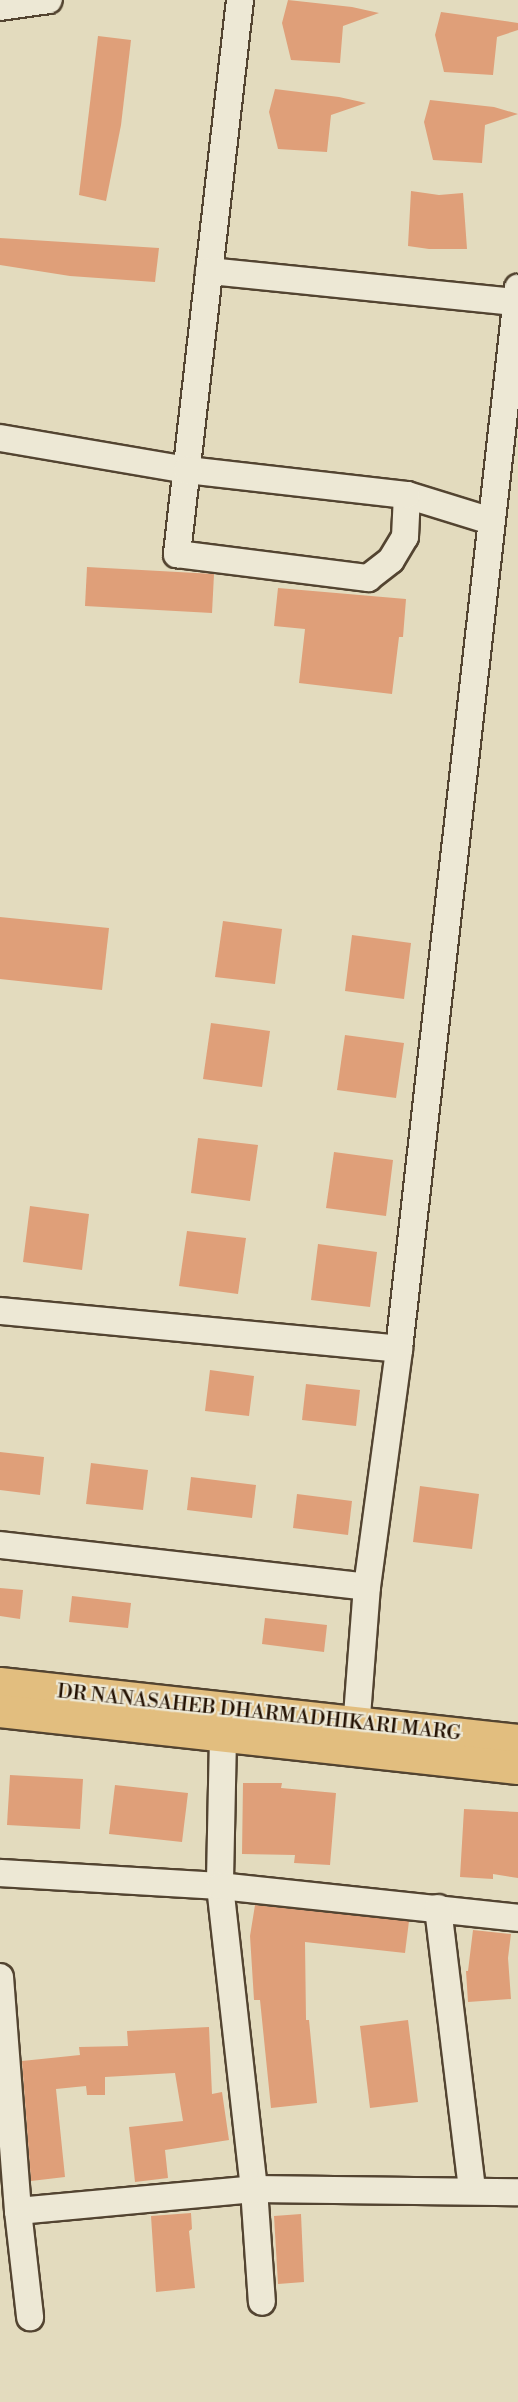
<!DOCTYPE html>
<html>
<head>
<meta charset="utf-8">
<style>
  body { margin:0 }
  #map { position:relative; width:518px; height:2402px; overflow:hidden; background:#e3dbbe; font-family:"Libre Bodoni",serif }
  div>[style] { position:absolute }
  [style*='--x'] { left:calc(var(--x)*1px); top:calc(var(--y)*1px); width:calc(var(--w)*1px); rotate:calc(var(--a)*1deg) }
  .building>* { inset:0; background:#df9f79 }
  .roads { filter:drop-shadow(2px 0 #534431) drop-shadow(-2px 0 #534431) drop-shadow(0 2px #534431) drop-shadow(0 -2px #534431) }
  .minor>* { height:26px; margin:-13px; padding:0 13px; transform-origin:13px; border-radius:13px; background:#ede8d5 }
  .major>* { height:32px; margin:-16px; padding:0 16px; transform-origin:16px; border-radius:16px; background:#e2be7f }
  span { translate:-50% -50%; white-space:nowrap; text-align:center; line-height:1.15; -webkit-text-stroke:4.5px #ede8d5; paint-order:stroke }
  .street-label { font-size:20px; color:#231102 }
</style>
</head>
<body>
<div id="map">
  <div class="building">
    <i style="clip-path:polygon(288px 0,352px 7px,379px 13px,343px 26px,340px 63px,291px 60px,282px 23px)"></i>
    <i style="clip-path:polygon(441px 12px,518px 23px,518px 30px,497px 37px,493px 75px,444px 72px,435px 35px)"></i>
    <i style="clip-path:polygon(98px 36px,131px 40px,121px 125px,106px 201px,79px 195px)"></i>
    <i style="clip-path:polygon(275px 89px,339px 97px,366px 103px,331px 115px,327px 152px,278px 149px,269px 112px)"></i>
    <i style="clip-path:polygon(430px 100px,494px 107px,518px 114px,485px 125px,482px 163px,433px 160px,424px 122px)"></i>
    <i style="clip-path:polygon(411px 191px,439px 195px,463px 193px,467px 249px,429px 249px,408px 246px)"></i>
    <i style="clip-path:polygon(0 238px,159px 248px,155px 282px,70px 276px,0 265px)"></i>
    <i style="clip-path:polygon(87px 567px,214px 574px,212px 613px,85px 606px)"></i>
    <i style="clip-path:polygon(278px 588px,406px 599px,403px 637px,399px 637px,392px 694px,299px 683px,305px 629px,274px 626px)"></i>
    <i style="clip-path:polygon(0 917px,109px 928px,102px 990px,0 979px)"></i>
    <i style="clip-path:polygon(223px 921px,282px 929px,275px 984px,215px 977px)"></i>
    <i style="clip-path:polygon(352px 935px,411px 943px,404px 999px,345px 991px)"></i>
    <i style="clip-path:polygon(211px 1023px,270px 1031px,262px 1087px,203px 1079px)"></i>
    <i style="clip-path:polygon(345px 1035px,404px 1043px,396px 1098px,337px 1090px)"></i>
    <i style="clip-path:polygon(198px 1138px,258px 1145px,250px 1201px,191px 1193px)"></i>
    <i style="clip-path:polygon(334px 1152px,393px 1160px,386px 1216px,326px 1208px)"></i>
    <i style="clip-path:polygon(30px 1206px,89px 1214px,82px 1270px,23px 1262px)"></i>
    <i style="clip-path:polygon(187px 1231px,246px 1238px,238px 1294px,179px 1286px)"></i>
    <i style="clip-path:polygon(318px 1244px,377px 1252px,370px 1307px,311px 1300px)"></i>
    <i style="clip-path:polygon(210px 1370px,254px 1376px,249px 1416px,205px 1411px)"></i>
    <i style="clip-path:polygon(306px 1384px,360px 1390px,356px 1426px,302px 1420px)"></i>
    <i style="clip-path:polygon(0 1452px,44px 1457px,40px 1495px,0 1490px)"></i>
    <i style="clip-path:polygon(91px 1463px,148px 1470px,143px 1510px,86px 1504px)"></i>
    <i style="clip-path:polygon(191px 1477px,256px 1485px,252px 1518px,187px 1510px)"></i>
    <i style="clip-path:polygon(420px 1486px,479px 1494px,472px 1549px,413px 1542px)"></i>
    <i style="clip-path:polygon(297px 1494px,352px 1501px,348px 1535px,293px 1528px)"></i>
    <i style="clip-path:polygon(0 1588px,23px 1590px,20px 1619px,0 1616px)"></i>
    <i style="clip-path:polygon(72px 1596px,131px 1603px,128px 1628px,69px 1622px)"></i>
    <i style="clip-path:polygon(265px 1618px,327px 1625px,324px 1652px,262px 1644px)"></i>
    <i style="clip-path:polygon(10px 1775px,83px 1779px,80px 1829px,7px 1825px)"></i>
    <i style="clip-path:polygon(243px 1783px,282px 1783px,281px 1788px,336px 1793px,330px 1865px,294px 1863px,295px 1855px,242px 1854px)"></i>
    <i style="clip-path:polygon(115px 1785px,188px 1793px,182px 1842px,109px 1834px)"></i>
    <i style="clip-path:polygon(464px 1809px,518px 1812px,518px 1878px,493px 1874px,493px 1879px,460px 1877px)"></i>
    <i style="clip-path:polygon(255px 1905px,409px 1921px,405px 1953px,305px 1942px,306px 2020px,309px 2020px,317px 2103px,271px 2108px,260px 2000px,254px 2000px,250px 1936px)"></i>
    <i style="clip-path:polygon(473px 1930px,511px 1934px,508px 1958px,511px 1999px,468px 2002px,466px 1971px,468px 1971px)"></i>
    <i style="clip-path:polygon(408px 2020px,418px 2102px,370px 2108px,360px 2026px)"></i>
    <i style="clip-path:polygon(209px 2027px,212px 2094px,222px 2092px,229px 2140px,165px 2150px,168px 2178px,135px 2182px,129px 2127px,183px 2121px,175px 2073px,105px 2077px,105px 2095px,87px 2095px,86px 2086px,56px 2089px,65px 2177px,31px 2181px,22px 2061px,80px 2055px,79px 2047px,128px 2046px,127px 2031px)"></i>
    <i style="clip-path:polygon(191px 2213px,192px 2229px,189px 2231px,195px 2288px,156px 2292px,151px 2216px)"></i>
    <i style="clip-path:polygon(301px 2214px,304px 2282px,278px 2284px,274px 2216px)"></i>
  </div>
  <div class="roads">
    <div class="minor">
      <i style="--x:240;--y:0;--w:558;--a:96.49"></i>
      <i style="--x:177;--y:554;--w:193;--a:7.2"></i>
      <i style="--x:368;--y:578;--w:29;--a:-38"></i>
      <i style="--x:391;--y:560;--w:27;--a:-59"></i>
      <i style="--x:405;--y:537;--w:42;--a:-87.3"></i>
      <i style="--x:407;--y:495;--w:88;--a:17.2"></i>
      <i style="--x:0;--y:7;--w:49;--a:-8.1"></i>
      <i style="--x:209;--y:271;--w:309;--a:5.8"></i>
      <i style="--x:0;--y:438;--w:190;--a:9.7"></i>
      <i style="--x:187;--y:470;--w:221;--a:6.5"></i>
      <i style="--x:0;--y:1311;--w:401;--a:5.4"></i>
      <i style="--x:0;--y:1545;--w:369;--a:6.5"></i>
      <i style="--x:223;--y:1737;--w:149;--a:91.2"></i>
      <i style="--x:220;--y:1886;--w:305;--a:83.6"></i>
      <i style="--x:254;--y:2189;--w:113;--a:86"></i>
      <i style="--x:355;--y:1742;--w:155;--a:-85.6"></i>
      <i style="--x:367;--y:1587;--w:240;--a:-82.3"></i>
      <i style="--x:399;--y:1349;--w:1068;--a:-83.6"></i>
      <i style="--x:0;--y:1873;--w:220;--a:3.4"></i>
      <i style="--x:220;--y:1886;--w:300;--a:6.1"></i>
      <i style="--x:438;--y:1908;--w:284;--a:83.1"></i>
      <i style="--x:0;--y:1977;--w:235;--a:85.6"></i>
      <i style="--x:18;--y:2211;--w:107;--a:83.5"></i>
      <i style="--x:18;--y:2211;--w:237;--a:-5.3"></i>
      <i style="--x:254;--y:2189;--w:264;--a:0.7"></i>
    </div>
    <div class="major">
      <i style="--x:0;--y:1684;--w:521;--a:6.28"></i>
      <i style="--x:0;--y:1711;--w:521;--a:6.28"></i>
    </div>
  </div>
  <div class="street-label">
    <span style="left:259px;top:1713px;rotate:6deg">DR NANASAHEB DHARMADHIKARI MARG</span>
  </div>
</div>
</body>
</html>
